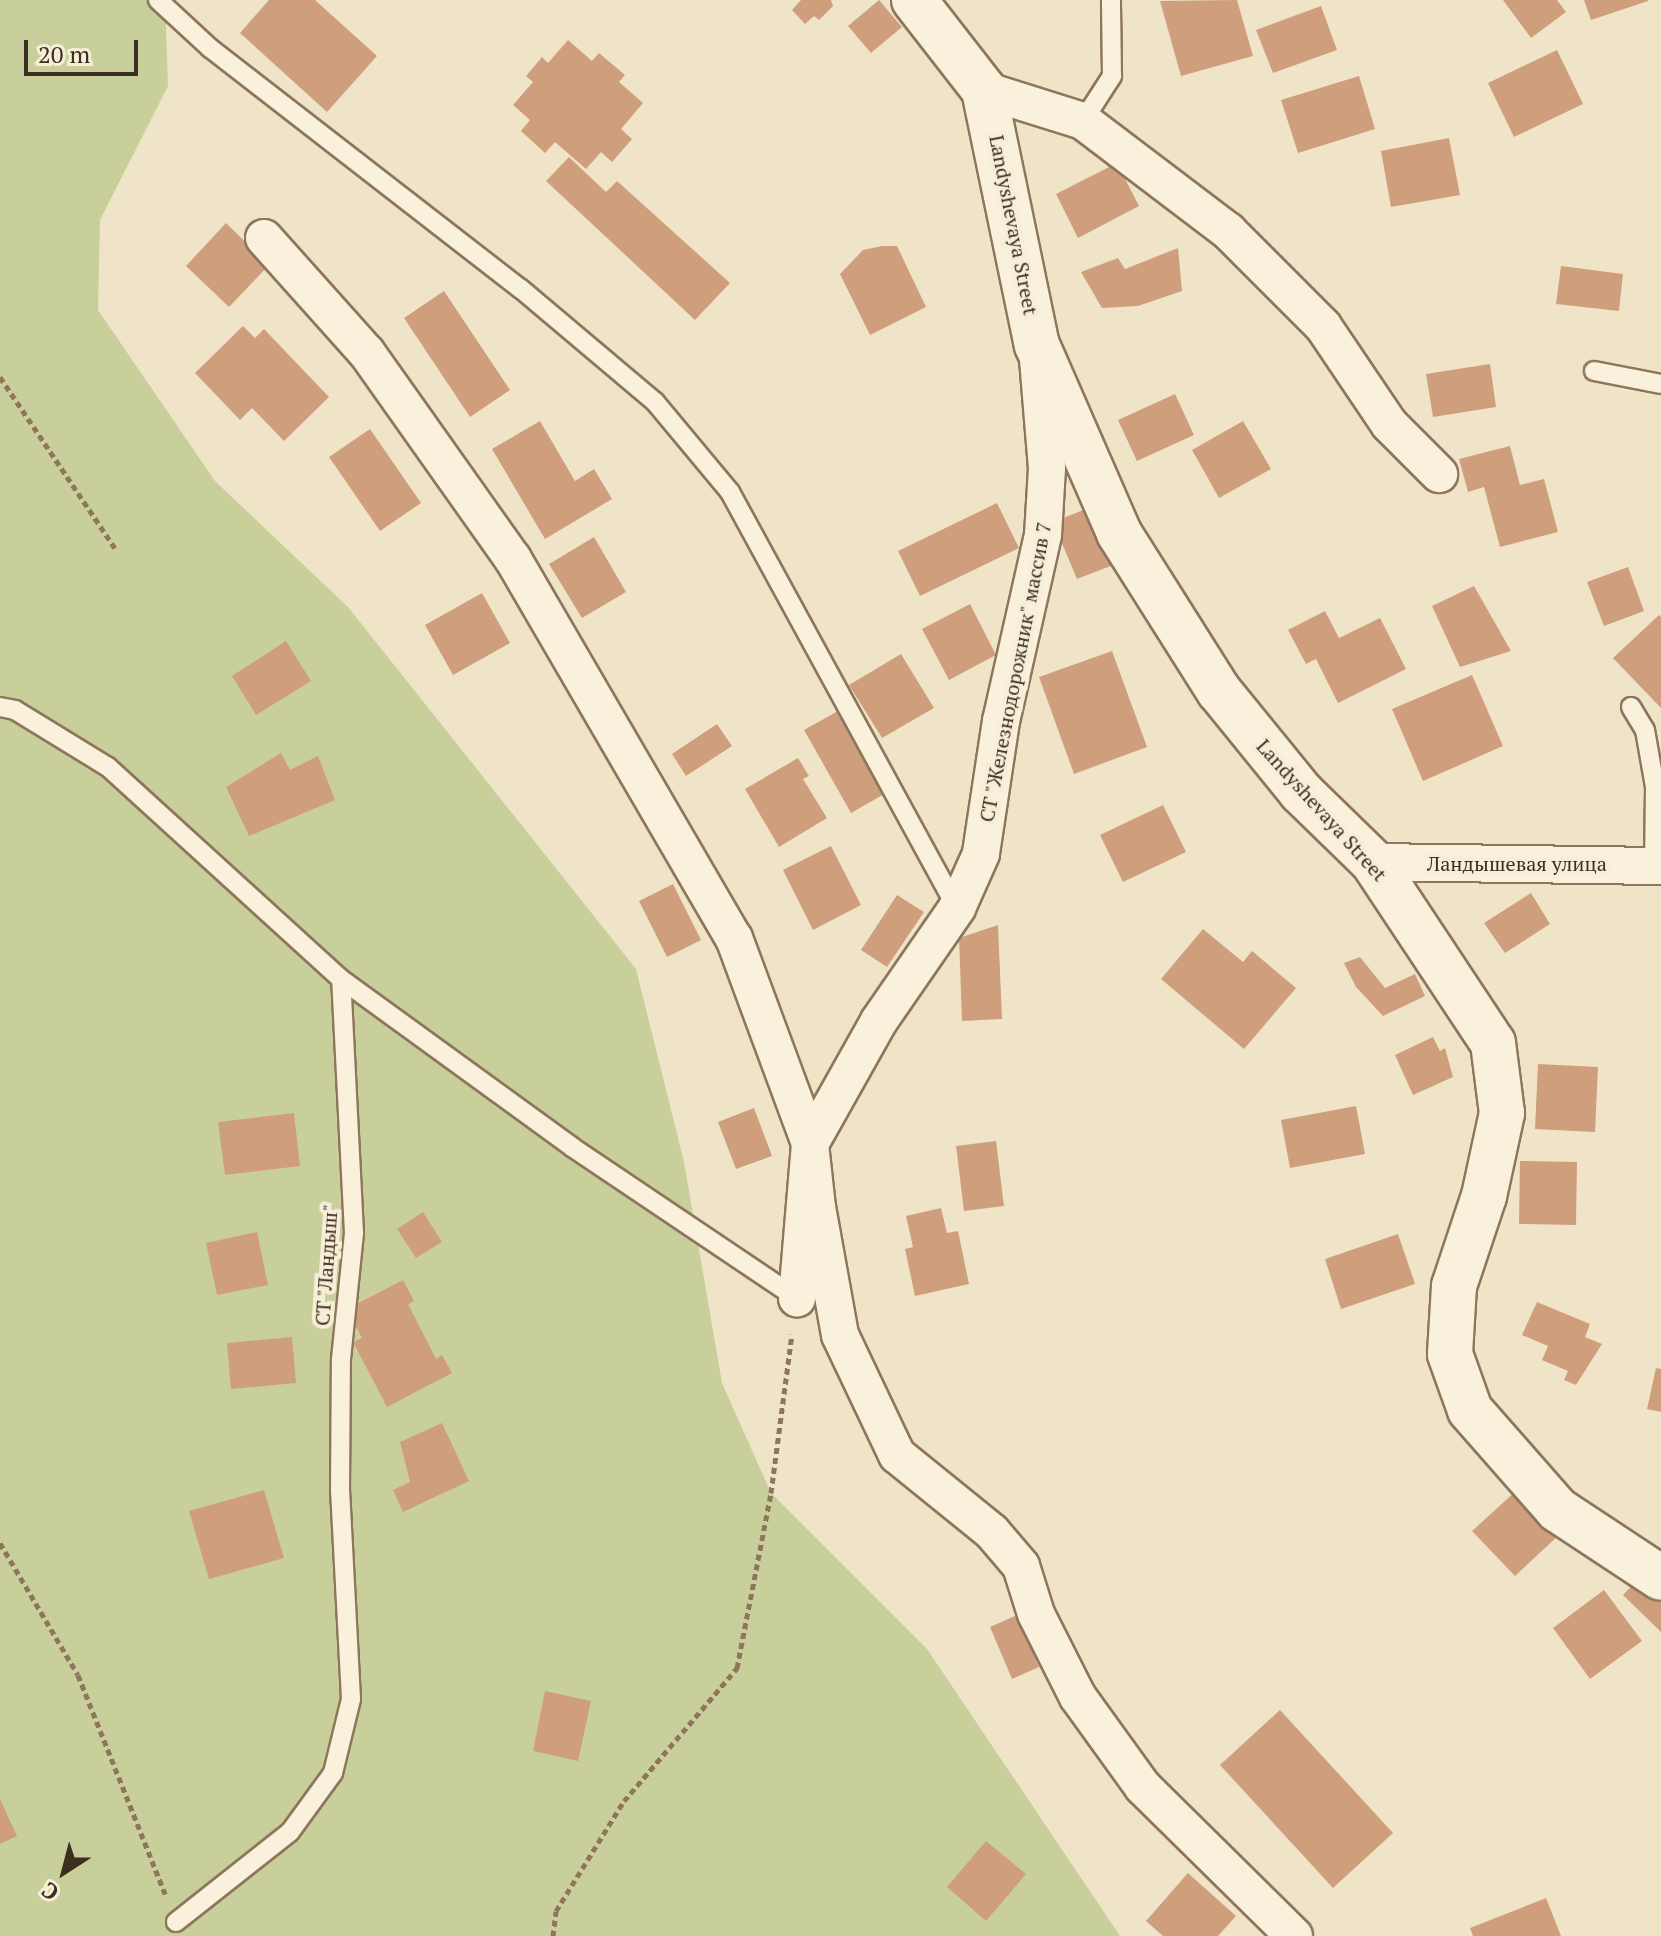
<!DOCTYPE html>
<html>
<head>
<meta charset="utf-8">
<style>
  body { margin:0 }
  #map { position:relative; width:1661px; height:1936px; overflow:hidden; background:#f0e4c8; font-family:"PT Serif",serif }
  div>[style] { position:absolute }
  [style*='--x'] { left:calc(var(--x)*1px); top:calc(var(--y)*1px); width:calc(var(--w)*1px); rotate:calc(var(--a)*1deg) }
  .green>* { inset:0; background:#c9cf9b }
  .building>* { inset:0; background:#cf9f7d }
  .path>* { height:5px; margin-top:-2.5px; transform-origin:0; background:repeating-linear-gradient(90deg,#8d765c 0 6px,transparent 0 10px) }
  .roads { filter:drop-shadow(2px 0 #8d765c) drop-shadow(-2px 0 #8d765c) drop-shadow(0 2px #8d765c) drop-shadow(0 -2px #8d765c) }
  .lane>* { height:18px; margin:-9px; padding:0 9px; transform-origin:9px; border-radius:9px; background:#faf1dc }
  .street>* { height:36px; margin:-18px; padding:0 18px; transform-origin:18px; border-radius:18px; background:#faf1dc }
  .secondary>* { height:44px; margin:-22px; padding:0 22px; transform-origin:22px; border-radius:22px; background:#faf1dc }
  span { translate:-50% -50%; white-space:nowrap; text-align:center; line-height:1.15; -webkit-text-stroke:8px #f7eed8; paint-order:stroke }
  .street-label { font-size:20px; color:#3d2e20 }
  .north { position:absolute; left:24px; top:1832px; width:80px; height:80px; -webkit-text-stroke:6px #f7eed8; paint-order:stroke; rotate:216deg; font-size:22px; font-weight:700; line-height:32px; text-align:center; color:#3d2e20 }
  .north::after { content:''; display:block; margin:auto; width:28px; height:36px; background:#3d2e20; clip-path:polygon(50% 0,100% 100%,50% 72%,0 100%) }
  .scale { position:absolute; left:24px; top:40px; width:114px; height:36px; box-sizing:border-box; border:4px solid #3d2e20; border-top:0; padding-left:10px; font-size:24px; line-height:28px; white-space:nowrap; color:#3d2e20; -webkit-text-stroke:6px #f7eed8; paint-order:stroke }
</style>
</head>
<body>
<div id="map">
  <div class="green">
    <i style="clip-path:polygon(0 0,165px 0,168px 86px,100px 220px,98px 310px,215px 481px,348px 607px,636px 969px,684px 1162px,722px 1383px,771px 1493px,927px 1649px,1120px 1936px,0 1936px)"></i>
  </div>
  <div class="building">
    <i style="clip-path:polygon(269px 0,315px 0,377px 56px,327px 112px,240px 33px)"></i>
    <i style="clip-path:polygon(801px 0,831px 0,833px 6px,819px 20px,814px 16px,805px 24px,792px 10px)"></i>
    <i style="clip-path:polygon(879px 0,902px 27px,871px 53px,848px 26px)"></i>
    <i style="clip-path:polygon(1237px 0,1253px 56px,1181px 76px,1160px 1px)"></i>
    <i style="clip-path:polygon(1503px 0,1557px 0,1566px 12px,1531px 38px)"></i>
    <i style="clip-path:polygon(1584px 0,1648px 0,1648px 1px,1591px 20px)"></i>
    <i style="clip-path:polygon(1321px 6px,1337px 50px,1273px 73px,1256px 30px)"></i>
    <i style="clip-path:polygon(568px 40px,592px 61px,599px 53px,625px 75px,619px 82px,643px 103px,621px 129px,632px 139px,612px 162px,601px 152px,586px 169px,555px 142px,545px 153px,521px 131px,530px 120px,513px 105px,533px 82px,526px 76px,542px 57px,548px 63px)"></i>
    <i style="clip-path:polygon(1557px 50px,1583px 104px,1514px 137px,1488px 83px)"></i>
    <i style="clip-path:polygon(1359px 76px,1375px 129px,1298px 153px,1281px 100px)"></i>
    <i style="clip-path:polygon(1449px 138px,1460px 195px,1391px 207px,1381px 151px)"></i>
    <i style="clip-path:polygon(569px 157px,606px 192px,617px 181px,730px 283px,695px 320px,546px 181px)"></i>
    <i style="clip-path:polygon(1117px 163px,1139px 206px,1078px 238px,1056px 194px)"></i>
    <i style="clip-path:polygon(226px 223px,269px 265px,229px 307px,186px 266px)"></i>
    <i style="clip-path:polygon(882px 246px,897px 246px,926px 307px,870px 335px,840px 274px,863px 250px)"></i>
    <i style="clip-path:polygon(1178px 248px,1182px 291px,1138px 306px,1102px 308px,1081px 272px,1118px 258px,1125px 269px)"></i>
    <i style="clip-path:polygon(1561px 266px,1623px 274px,1619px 311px,1556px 304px)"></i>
    <i style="clip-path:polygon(444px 291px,510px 390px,470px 417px,404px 318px)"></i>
    <i style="clip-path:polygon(243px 326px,255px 338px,264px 329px,329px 397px,284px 441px,252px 408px,240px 420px,195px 373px)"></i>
    <i style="clip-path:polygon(1490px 364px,1496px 407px,1433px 417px,1426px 374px)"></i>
    <i style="clip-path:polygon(1175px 394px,1194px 435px,1137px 461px,1118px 420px)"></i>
    <i style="clip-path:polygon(540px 421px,575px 481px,594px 469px,612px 499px,545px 539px,492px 449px)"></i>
    <i style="clip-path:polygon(1243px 421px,1271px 469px,1219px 498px,1192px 450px)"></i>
    <i style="clip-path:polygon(370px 429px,421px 503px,380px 531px,329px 457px)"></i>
    <i style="clip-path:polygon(1510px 446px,1520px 485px,1544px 479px,1558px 532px,1500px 547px,1484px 487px,1468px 492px,1459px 459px)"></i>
    <i style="clip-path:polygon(997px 503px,1019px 548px,920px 596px,898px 551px)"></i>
    <i style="clip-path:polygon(1091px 507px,1116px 564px,1077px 579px,1053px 522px)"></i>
    <i style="clip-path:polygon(594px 537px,626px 592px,582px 618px,549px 564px)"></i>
    <i style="clip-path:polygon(1628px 567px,1644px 611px,1604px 626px,1587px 582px)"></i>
    <i style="clip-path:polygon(1474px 586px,1511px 651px,1460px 667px,1432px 606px)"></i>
    <i style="clip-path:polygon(482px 593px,510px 643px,453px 675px,425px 625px)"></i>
    <i style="clip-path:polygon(970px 604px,996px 655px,949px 680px,922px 629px)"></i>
    <i style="clip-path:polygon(1325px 611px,1339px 638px,1380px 618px,1406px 669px,1338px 703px,1316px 659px,1306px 664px,1288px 630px)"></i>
    <i style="clip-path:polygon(1659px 615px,1661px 617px,1661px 708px,1613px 658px)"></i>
    <i style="clip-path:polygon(286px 641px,311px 681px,256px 715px,232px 676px)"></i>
    <i style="clip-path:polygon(1112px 651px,1147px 747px,1074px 774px,1039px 677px)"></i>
    <i style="clip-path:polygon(901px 654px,934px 708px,882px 738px,849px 685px)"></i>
    <i style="clip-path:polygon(1472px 675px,1503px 746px,1423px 781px,1392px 709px)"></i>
    <i style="clip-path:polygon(845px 707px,893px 789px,851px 813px,804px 730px)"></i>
    <i style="clip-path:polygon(717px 724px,732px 746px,686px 776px,672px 754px)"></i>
    <i style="clip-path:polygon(281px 753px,290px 770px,318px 756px,335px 800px,249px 836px,226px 787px)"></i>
    <i style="clip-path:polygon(798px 758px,809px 776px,803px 779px,827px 818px,779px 847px,745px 789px)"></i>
    <i style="clip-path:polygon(1163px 805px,1186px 852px,1123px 882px,1100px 835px)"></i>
    <i style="clip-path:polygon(831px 846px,861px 905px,813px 930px,783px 870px)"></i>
    <i style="clip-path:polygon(673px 884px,701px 940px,667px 957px,639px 901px)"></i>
    <i style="clip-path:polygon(1531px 893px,1550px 924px,1505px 953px,1484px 923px)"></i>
    <i style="clip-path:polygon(897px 895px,924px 912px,887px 967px,861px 950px)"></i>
    <i style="clip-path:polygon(998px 925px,1002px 1019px,962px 1021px,959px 938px)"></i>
    <i style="clip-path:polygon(1203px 929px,1243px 962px,1252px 951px,1296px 988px,1244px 1049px,1161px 979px)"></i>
    <i style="clip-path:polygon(1360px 957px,1385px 988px,1415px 974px,1425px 996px,1383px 1016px,1356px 987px,1344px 963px)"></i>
    <i style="clip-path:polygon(1433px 1037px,1440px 1051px,1445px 1048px,1453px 1077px,1413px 1095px,1395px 1055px)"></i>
    <i style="clip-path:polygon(1538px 1064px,1598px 1067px,1595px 1132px,1535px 1129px)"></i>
    <i style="clip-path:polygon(1356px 1106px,1365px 1154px,1290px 1168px,1281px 1120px)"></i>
    <i style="clip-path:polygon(754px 1108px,772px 1156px,736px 1169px,718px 1122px)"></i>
    <i style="clip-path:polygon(294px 1113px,300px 1166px,225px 1175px,218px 1122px)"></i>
    <i style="clip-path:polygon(996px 1141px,1004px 1206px,964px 1211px,956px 1146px)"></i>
    <i style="clip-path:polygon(1520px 1161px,1577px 1162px,1576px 1225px,1519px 1224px)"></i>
    <i style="clip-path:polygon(941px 1208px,947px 1233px,958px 1231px,969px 1284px,915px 1296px,905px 1249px,913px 1247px,906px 1216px)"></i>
    <i style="clip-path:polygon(423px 1212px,442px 1242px,416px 1258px,397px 1229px)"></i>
    <i style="clip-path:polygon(257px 1232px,268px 1285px,217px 1295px,206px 1243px)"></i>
    <i style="clip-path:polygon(1398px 1234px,1415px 1284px,1341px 1309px,1325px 1259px)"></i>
    <i style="clip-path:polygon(403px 1280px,414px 1301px,408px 1304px,436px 1359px,442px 1355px,452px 1373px,387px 1407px,353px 1342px,362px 1338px,347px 1309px)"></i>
    <i style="clip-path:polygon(1537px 1302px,1590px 1324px,1585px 1337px,1602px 1344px,1576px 1385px,1564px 1380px,1568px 1371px,1542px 1360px,1548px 1346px,1522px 1335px)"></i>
    <i style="clip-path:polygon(292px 1337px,296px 1383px,231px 1389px,227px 1343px)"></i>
    <i style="clip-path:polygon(1656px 1368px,1661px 1369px,1661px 1412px,1647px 1409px)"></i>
    <i style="clip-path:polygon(442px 1423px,469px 1481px,403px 1512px,393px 1490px,410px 1482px,400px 1442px)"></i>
    <i style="clip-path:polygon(264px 1490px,284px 1558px,209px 1579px,189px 1511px)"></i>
    <i style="clip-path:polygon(1517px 1490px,1559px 1535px,1515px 1576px,1472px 1531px)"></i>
    <i style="clip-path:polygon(1641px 1576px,1661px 1595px,1661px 1632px,1623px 1595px)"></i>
    <i style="clip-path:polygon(1604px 1590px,1642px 1641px,1590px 1679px,1553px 1628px)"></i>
    <i style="clip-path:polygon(1017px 1615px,1039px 1667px,1012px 1679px,990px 1627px)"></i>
    <i style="clip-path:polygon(545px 1691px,591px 1701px,578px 1761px,533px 1751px)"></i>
    <i style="clip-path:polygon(1280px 1710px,1393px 1833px,1333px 1888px,1220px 1765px)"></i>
    <i style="clip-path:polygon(0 1799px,17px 1836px,0 1844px)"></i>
    <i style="clip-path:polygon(986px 1841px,1026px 1874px,986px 1921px,947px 1887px)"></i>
    <i style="clip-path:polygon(1188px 1873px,1236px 1916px,1218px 1936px,1163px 1936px,1146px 1921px)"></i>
    <i style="clip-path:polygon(1546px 1898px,1561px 1936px,1473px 1936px,1470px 1928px)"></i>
  </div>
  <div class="path">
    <i style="--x:0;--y:377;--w:210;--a:56.1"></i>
    <i style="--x:0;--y:1543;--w:153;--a:59.4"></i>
    <i style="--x:78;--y:1675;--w:236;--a:68.3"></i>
    <i style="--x:553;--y:1936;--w:25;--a:-83"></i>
    <i style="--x:556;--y:1911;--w:129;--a:-58.3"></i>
    <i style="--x:624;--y:1801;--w:175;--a:-49.6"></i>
    <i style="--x:737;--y:1668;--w:178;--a:-79"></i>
    <i style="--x:771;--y:1493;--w:160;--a:-82.5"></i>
  </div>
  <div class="roads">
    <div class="lane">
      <i style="--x:158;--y:0;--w:71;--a:42.7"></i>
      <i style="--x:210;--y:48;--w:393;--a:37.8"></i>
      <i style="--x:521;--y:289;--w:175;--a:40.1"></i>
      <i style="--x:655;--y:402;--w:117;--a:50.2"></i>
      <i style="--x:730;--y:492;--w:474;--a:61.4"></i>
      <i style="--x:1083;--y:121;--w:54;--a:-57.2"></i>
      <i style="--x:1112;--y:76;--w:76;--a:-90.8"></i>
      <i style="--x:1594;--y:371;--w:68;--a:11"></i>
      <i style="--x:0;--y:707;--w:15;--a:11"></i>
      <i style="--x:15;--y:710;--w:109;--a:31.5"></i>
      <i style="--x:108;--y:767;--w:315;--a:42.3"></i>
      <i style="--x:341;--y:979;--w:286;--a:36"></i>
      <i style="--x:572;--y:1147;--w:271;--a:33.9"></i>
      <i style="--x:1631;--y:707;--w:27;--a:59"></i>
      <i style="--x:1645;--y:730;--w:58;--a:80"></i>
      <i style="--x:1655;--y:787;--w:77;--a:90.7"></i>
      <i style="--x:176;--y:1922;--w:145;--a:-38.3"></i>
      <i style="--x:290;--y:1832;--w:73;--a:-53.9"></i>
      <i style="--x:333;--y:1773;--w:76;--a:-76.3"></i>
      <i style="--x:351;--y:1699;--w:208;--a:-93"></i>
      <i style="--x:340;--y:1491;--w:132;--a:-89.6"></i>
      <i style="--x:341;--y:1359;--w:127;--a:-84.1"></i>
      <i style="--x:354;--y:1233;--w:254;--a:-92.9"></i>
    </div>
    <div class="street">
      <i style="--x:984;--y:90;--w:104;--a:17.4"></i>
      <i style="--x:1083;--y:121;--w:182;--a:37.2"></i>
      <i style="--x:1228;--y:231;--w:134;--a:45"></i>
      <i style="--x:1323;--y:326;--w:118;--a:56"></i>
      <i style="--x:1389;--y:424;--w:71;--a:45"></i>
      <i style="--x:264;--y:238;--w:154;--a:48.2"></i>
      <i style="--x:367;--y:353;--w:252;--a:54.7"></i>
      <i style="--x:513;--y:559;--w:439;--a:59.8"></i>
      <i style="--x:734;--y:938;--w:220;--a:69.7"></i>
      <i style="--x:810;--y:1144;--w:155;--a:94.8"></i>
      <i style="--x:1038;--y:359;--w:109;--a:85.3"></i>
      <i style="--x:1047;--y:468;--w:67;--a:93.4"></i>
      <i style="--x:1043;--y:535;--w:191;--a:102.7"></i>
      <i style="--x:1001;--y:721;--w:134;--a:98.6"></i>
      <i style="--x:981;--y:854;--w:59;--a:114"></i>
      <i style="--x:957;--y:908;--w:137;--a:124.6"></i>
      <i style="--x:879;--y:1021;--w:141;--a:119.3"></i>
      <i style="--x:810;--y:1144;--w:63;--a:83.7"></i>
      <i style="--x:817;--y:1207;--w:130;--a:79.8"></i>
      <i style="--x:840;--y:1335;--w:133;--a:64.6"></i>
      <i style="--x:897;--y:1455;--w:122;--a:39"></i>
      <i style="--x:992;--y:1532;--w:45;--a:49.5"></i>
      <i style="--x:1021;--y:1566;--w:50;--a:72.6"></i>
      <i style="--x:1036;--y:1614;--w:93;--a:63.2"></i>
      <i style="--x:1078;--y:1697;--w:111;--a:54.2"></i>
      <i style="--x:1143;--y:1787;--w:212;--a:44.6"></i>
      <i style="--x:1373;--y:862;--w:288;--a:0.8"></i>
    </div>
    <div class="secondary">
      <i style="--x:914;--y:0;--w:114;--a:52.1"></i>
      <i style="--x:984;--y:90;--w:260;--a:78.3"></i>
      <i style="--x:1037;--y:345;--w:205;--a:66.4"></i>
      <i style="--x:1119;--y:533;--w:187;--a:57.7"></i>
      <i style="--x:1219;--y:691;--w:130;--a:50.9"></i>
      <i style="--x:1301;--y:792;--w:100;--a:44.2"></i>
      <i style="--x:1373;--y:862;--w:217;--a:56.5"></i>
      <i style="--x:1493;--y:1043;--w:71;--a:82.7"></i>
      <i style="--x:1502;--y:1113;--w:85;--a:102.2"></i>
      <i style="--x:1484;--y:1196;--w:95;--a:108.4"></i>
      <i style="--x:1454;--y:1286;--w:68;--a:93.4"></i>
      <i style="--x:1450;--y:1354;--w:59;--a:70.3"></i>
      <i style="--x:1470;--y:1410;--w:133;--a:48.7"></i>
      <i style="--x:1558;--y:1510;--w:123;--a:33.4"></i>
    </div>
  </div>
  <div class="street-label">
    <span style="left:1014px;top:225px;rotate:79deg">Landyshevaya Street</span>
    <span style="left:1015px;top:672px;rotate:-79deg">СТ "Железнодорожник" массив 7</span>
    <span style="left:1322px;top:810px;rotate:48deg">Landyshevaya Street</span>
    <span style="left:1517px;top:863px">Ландышевая улица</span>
    <span style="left:326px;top:1265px;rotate:-86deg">СТ "Ландыш"</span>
  </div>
  <div class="north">С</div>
  <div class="scale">20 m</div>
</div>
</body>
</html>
